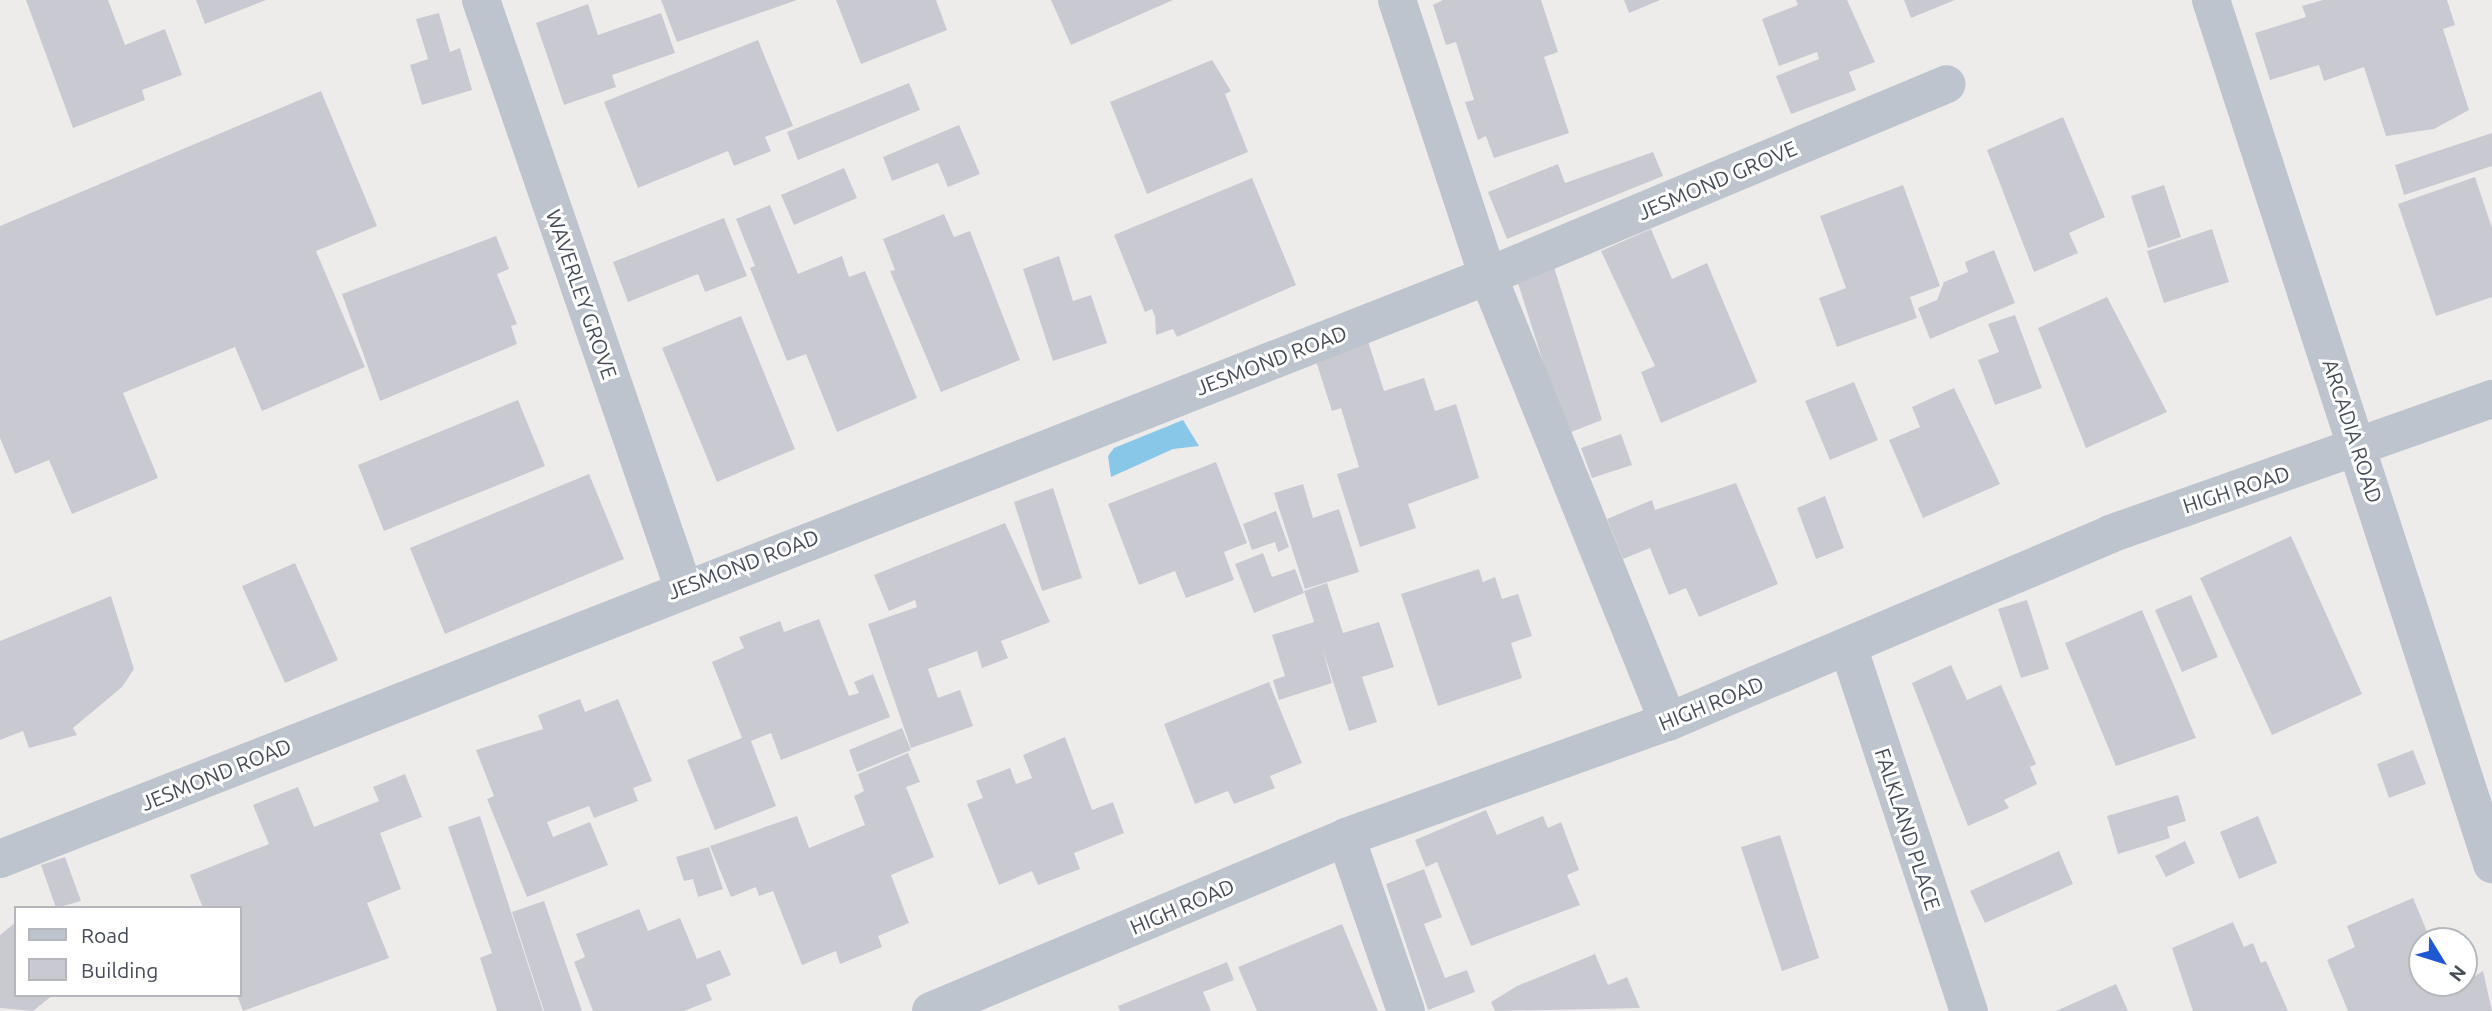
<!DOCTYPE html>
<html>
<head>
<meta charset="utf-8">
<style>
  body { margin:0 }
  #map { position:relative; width:2492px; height:1011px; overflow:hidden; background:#eeeceb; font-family:Ubuntu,sans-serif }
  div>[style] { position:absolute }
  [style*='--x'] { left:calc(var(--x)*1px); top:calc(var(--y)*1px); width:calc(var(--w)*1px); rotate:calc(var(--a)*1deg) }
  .water>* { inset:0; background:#88c7e7 }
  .building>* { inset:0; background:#c9cad1 }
  .street>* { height:38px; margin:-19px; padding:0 19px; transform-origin:19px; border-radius:19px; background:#bdc4cd }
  span { translate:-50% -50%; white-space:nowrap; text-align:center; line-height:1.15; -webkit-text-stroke:6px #fff; paint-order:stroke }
  .street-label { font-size:21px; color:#454c58 }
  .legend { position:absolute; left:14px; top:906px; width:228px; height:91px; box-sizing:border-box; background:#fff; border:2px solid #b5b7bc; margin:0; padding:9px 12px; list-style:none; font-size:21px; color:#454c58 }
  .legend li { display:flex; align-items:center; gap:14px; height:35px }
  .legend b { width:35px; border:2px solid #b5b7bc }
  .north { position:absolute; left:2408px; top:927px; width:70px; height:70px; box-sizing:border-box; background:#fff; border:2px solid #b5b7bc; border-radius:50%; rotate:128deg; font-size:19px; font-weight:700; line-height:28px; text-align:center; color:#454c58 }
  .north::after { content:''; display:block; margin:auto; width:24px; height:32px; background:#2057d3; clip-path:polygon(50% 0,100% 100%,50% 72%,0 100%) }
</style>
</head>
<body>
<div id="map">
  <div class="water">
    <i style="clip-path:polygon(1183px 420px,1199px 446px,1173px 449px,1111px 477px,1108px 456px,1114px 448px)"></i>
  </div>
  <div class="building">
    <i style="clip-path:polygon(26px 0,108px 0,125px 45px,165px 29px,182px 75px,142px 90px,145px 100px,73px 128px)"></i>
    <i style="clip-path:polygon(196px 0,266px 0,205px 24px)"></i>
    <i style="clip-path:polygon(661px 0,797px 0,677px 42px)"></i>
    <i style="clip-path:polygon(836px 0,936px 0,947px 30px,861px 64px)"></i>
    <i style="clip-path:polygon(1051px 0,1173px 0,1071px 45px)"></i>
    <i style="clip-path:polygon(1443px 0,1541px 0,1558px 52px,1544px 57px,1569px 133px,1494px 158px,1486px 136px,1478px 140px,1465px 102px,1474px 100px,1456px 42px,1446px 45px,1433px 5px)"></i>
    <i style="clip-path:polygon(1624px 0,1660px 0,1629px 13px)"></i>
    <i style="clip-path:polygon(1796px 0,1847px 0,1875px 62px,1849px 72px,1856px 90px,1791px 114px,1776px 76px,1819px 59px,1817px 52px,1779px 66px,1762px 19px,1798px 5px)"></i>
    <i style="clip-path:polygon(1904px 0,1955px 0,1911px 18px)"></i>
    <i style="clip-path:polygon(2323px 0,2447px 0,2455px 25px,2443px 29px,2469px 110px,2434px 129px,2386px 136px,2364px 67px,2324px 81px,2319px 65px,2270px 80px,2255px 33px,2306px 17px,2302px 6px)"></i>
    <i style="clip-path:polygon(588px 4px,598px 35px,661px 13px,675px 53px,612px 75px,616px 87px,564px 105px,536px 23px)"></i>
    <i style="clip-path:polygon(439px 13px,450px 52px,460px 48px,472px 90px,422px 105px,410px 65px,428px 59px,416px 19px)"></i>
    <i style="clip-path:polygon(758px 40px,793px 126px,765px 137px,771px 151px,734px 166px,728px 151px,638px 188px,604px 102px)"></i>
    <i style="clip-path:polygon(1212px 60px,1231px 91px,1225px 94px,1248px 152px,1147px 194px,1110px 102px)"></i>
    <i style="clip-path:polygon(909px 83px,920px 110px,798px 160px,787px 132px)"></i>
    <i style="clip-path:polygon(321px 91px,377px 226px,316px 251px,365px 367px,262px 411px,235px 347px,123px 393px,158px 478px,72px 514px,49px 460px,15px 474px,0 438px,0 226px)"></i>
    <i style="clip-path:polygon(2063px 117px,2105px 217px,2069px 233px,2078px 253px,2034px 272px,1987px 150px)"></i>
    <i style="clip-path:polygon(959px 125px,980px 174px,948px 187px,938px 163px,892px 181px,883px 157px)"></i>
    <i style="clip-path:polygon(2492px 133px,2492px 166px,2404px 195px,2395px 165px)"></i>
    <i style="clip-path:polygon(1653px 152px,1663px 176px,1507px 239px,1488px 192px,1558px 164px,1565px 183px)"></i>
    <i style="clip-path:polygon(844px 168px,857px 198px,794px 225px,781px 195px)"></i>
    <i style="clip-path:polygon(2475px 177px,2492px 228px,2492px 297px,2436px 316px,2398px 204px)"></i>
    <i style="clip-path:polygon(1252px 178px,1296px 285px,1177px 337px,1173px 329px,1156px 335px,1155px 316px,1152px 309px,1145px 312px,1114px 235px)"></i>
    <i style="clip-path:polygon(1903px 185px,1940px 286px,1910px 297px,1917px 318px,1837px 347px,1819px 298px,1846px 288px,1820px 216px)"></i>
    <i style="clip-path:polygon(2164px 185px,2181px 237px,2148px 248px,2131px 196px)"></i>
    <i style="clip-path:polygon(770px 205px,798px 274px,842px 256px,849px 277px,865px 271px,917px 398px,837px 432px,806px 354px,787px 361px,750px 268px,755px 266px,736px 219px)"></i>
    <i style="clip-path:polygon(944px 214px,954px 237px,970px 231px,1020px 360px,941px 392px,890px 271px,895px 270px,883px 239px)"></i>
    <i style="clip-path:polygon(724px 218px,747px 276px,705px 292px,698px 274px,628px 302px,613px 262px)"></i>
    <i style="clip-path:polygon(1651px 229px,1672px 279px,1707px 263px,1757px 382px,1661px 423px,1641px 372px,1655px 366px,1601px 251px)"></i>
    <i style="clip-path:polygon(2212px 229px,2229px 282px,2164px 303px,2147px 251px)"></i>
    <i style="clip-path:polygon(496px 236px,509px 269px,497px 274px,517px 324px,511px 326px,517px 344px,380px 401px,342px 294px)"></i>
    <i style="clip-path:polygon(1994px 250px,2015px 303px,1930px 339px,1918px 308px,1937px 300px,1944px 282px,1968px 272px,1965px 262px)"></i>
    <i style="clip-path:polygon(1059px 256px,1073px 301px,1091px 295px,1107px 343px,1053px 361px,1023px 269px)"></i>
    <i style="clip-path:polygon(1553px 264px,1602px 420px,1566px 434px,1517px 280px)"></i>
    <i style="clip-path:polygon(2107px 297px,2167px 412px,2086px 448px,2038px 328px)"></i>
    <i style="clip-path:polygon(2015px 315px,2042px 388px,1995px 405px,1978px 360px,1999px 352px,1988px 324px)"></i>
    <i style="clip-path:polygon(741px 316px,795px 449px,717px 482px,662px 348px)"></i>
    <i style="clip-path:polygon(1368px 341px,1384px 391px,1424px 378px,1435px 411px,1456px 404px,1479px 478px,1408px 504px,1416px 528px,1360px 547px,1337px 474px,1359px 467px,1341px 408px,1332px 411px,1315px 358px)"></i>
    <i style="clip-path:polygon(1854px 382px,1878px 440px,1830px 460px,1805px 401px)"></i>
    <i style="clip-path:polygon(1954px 388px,2000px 484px,1923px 518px,1889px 440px,1920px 427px,1912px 407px)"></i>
    <i style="clip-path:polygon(518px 400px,545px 466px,384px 531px,358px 465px)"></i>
    <i style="clip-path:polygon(1621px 434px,1632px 465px,1592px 478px,1581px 448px)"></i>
    <i style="clip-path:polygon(1216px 462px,1247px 543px,1224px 552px,1234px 580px,1186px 598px,1175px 571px,1139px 585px,1108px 504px)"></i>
    <i style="clip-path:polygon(589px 474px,624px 559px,445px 634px,410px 548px)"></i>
    <i style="clip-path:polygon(1736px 483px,1778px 584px,1699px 617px,1686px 588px,1669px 595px,1650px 548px,1623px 559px,1607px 519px,1652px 500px,1655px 510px)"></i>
    <i style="clip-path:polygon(1303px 484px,1313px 518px,1339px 509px,1359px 572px,1305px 589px,1274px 493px)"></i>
    <i style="clip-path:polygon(1053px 488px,1082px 578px,1042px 591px,1014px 502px)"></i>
    <i style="clip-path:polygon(1825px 496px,1844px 548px,1816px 559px,1797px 508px)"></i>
    <i style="clip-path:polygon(1276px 511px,1289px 547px,1278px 552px,1275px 542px,1252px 550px,1243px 524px)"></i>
    <i style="clip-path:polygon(1005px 523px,1050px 622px,1001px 641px,1008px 658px,982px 668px,977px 651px,928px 669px,938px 698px,960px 690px,973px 726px,911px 748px,868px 624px,917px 607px,915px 600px,889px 611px,874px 575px)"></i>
    <i style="clip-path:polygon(2291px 536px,2362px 694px,2272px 735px,2200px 578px)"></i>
    <i style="clip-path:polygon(1263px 553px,1272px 577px,1295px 569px,1304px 593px,1254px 613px,1235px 564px)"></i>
    <i style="clip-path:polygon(295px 563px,338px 660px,285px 683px,242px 586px)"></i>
    <i style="clip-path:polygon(1479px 569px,1483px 582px,1495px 577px,1502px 599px,1518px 594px,1532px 636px,1511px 643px,1522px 678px,1438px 706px,1401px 594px)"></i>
    <i style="clip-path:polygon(1327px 583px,1343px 633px,1379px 622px,1394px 667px,1362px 677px,1377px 722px,1349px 731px,1322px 647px,1332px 683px,1279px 700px,1273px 680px,1285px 676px,1272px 635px,1314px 622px,1304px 591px)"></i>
    <i style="clip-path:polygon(2191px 595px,2218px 657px,2182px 672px,2155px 610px)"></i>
    <i style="clip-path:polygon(111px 596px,134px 669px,122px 687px,73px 728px,77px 735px,29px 748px,23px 731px,0 740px,0 641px)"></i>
    <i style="clip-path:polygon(2027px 600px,2049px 669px,2021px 678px,1998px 609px)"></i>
    <i style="clip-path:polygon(2142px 610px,2196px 738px,2116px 766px,2065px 643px)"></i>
    <i style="clip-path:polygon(819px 619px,849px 696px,859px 693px,854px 682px,873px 674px,890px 717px,781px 760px,771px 733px,751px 741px,776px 806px,715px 830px,687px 760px,742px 738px,712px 662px,744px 648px,739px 637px,780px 621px,784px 632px)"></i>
    <i style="clip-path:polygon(1951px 665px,1967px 700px,2001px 685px,2036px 764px,2030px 767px,2037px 784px,2004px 800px,2009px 808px,1968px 826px,1912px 683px)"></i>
    <i style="clip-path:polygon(1269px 682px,1302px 763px,1270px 776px,1275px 788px,1234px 804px,1228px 791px,1195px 804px,1164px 724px)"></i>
    <i style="clip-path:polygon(580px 699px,585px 712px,618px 699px,652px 781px,633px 788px,638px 801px,594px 818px,589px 806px,547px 822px,553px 837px,590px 822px,608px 865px,527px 897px,487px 799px,494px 796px,476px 750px,543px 729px,538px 715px)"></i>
    <i style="clip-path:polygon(902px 728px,911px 750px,857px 772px,849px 750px)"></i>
    <i style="clip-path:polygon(1065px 737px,1092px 810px,1113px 802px,1124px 833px,1074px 853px,1080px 869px,1038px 885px,1032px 871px,999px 885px,967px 804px,983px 798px,976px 781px,1010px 768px,1016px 784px,1032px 778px,1023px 755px)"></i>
    <i style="clip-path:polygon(2413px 750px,2426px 784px,2389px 798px,2377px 764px)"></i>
    <i style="clip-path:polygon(908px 753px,920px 782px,906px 787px,934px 857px,891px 875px,909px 923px,878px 936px,882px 947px,840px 964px,836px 951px,802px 965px,773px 891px,759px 896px,756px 887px,731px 897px,710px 846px,797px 816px,809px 848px,865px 825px,854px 796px,864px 791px,858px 774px)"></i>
    <i style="clip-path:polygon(405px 774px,422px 817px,380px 833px,401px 889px,367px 903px,389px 958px,243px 1011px,237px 995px,240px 908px,203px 908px,190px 875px,269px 844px,253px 805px,298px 787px,314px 827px,379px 801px,373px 787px)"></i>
    <i style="clip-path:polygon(2178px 795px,2186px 821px,2167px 827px,2170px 838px,2118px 854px,2107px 816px)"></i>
    <i style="clip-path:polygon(1486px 810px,1497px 835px,1543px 816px,1548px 828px,1561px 822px,1579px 870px,1567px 875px,1580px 905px,1471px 946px,1437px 862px,1426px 867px,1415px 840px)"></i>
    <i style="clip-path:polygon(480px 816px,543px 1011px,497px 1011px,480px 958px,492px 953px,448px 827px)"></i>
    <i style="clip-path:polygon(2258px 816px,2277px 863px,2239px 879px,2220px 832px)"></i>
    <i style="clip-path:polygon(1780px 835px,1819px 958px,1782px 971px,1741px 847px)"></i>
    <i style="clip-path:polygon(2185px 841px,2195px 863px,2166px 877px,2155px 856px)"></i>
    <i style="clip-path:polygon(709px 847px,723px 889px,698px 897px,693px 879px,684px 881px,676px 857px)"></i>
    <i style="clip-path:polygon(2059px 851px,2073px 884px,1985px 923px,1970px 891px)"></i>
    <i style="clip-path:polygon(65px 857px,81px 901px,56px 908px,41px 865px)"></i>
    <i style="clip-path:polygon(1424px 869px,1442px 917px,1424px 924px,1445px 978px,1467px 970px,1475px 992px,1428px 1010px,1386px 884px)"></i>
    <i style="clip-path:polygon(2413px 898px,2431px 941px,2422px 941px,2422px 983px,2464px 983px,2483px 971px,2492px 1011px,2348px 1011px,2327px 960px,2355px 947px,2347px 926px)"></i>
    <i style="clip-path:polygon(544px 901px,582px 1011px,544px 1011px,512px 912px)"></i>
    <i style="clip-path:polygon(639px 909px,648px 931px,680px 918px,697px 959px,720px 950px,731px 975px,706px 985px,712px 1000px,684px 1011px,593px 1011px,574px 962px,585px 957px,576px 934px)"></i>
    <i style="clip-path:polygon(16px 922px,16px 995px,53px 995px,33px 1011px,0 1008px,0 935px)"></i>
    <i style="clip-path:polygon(2233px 922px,2244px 947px,2253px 943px,2261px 963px,2266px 961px,2288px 1011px,2193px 1011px,2172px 948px)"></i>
    <i style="clip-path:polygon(1342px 924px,1378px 1011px,1257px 1011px,1238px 967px)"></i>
    <i style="clip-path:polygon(1595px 954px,1608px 985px,1627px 977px,1640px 1008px,1495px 1011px,1491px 1002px,1517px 986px)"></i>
    <i style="clip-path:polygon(1227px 962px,1234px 980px,1203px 992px,1211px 1011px,1120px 1011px,1118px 1006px)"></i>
    <i style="clip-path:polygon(2116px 984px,2128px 1011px,2056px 1011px)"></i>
  </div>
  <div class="street">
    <i style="--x:481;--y:0;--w:621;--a:71.01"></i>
    <i style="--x:1397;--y:0;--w:291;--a:71.8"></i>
    <i style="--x:1488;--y:276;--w:481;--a:68"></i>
    <i style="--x:2211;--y:0;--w:909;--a:71.98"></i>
    <i style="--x:1848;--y:646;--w:385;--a:71.7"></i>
    <i style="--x:1346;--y:837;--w:184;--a:71"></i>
    <i style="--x:0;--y:859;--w:1598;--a:-21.4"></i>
    <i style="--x:1488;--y:276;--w:497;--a:-22.7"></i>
    <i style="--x:931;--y:1011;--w:450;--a:-22.7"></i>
    <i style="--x:1346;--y:837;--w:342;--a:-19.7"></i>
    <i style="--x:1668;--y:722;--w:480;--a:-23"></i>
    <i style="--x:2110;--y:534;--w:405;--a:-19.5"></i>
  </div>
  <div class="street-label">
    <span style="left:1717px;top:180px;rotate:-23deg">JESMOND GROVE</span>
    <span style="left:582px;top:294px;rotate:71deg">WAVERLEY GROVE</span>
    <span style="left:1271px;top:360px;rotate:-21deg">JESMOND ROAD</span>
    <span style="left:2353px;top:431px;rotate:72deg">ARCADIA ROAD</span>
    <span style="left:2236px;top:489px;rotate:-18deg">HIGH ROAD</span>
    <span style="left:743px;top:564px;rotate:-21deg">JESMOND ROAD</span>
    <span style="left:1711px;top:703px;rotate:-22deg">HIGH ROAD</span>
    <span style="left:216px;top:774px;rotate:-22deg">JESMOND ROAD</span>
    <span style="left:1908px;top:829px;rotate:72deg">FALKLAND PLACE</span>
    <span style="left:1182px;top:906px;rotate:-23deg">HIGH ROAD</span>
  </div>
  <ul class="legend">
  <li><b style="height:9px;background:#bdc4cd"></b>Road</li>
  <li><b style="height:19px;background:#c9cad1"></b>Building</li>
  </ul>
  <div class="north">N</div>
</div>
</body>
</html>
